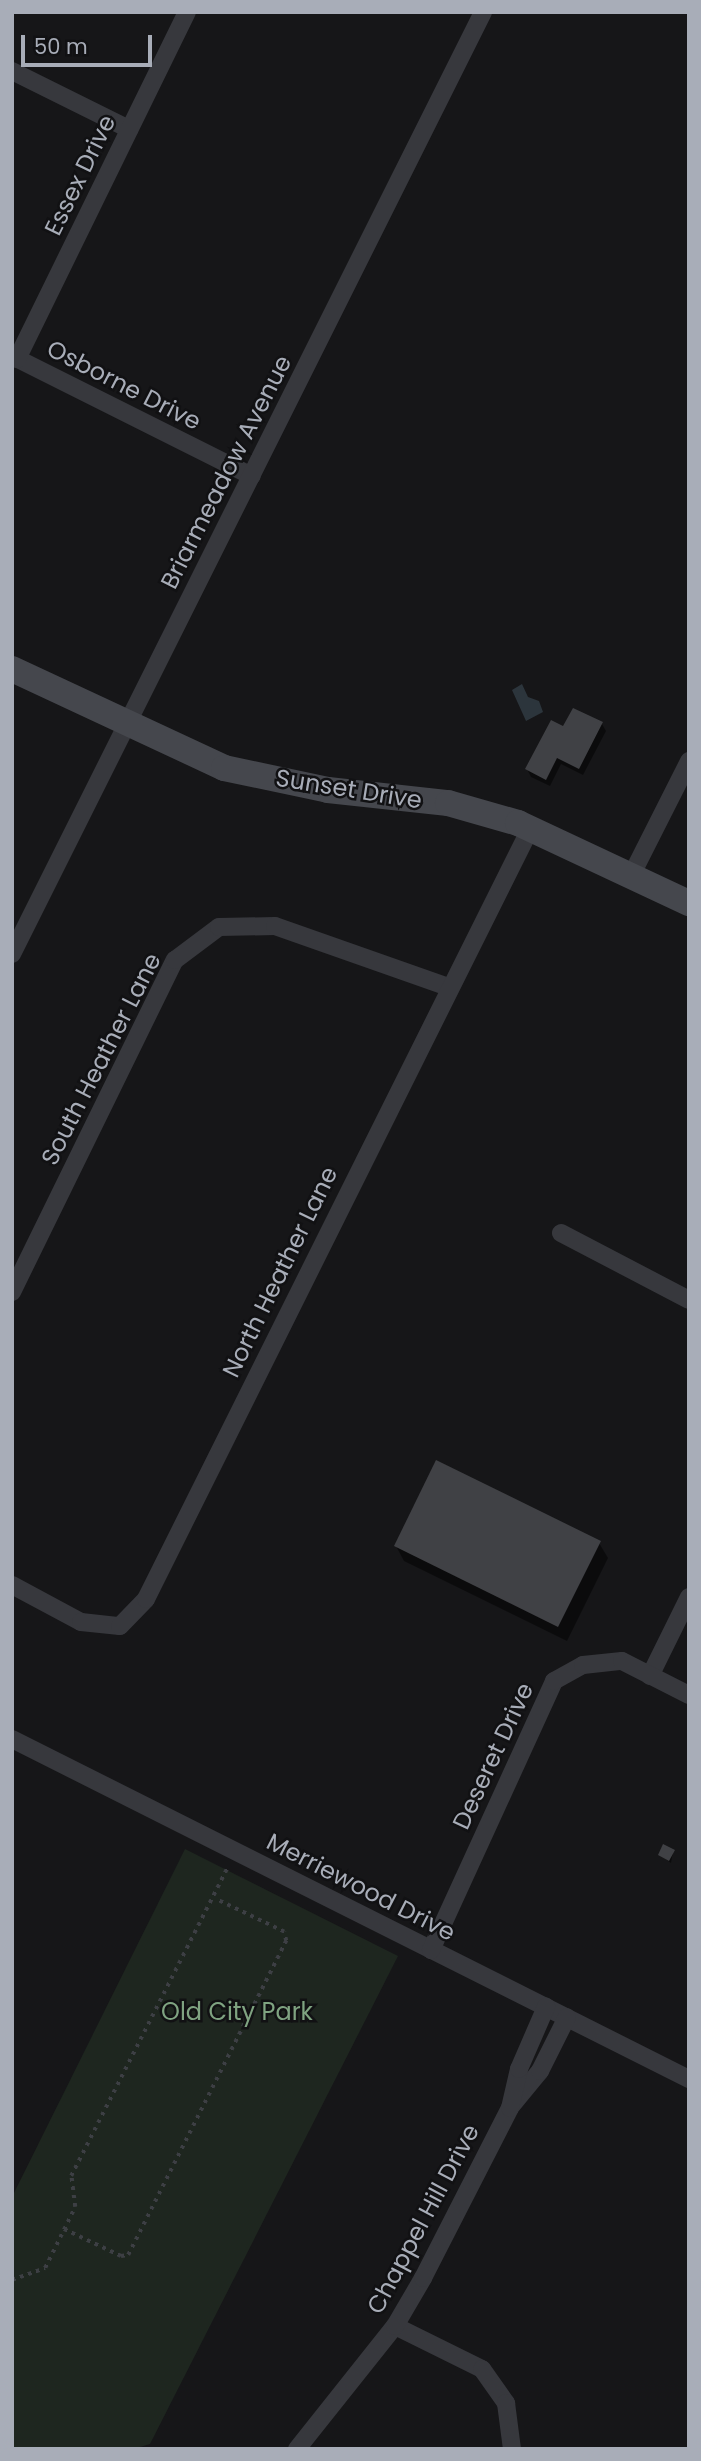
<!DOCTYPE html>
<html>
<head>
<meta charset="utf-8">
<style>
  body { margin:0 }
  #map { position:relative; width:701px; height:2461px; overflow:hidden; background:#161618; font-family:Poppins,sans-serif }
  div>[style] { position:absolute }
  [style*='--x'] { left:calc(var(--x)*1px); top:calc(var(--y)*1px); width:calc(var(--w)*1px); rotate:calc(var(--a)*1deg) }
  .green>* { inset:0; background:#1e261f }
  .water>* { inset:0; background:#2c353c }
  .shadow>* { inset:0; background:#0007 }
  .building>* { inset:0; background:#404145 }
  .path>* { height:3.5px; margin-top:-1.75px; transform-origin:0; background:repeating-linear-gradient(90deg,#3d3f44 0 3.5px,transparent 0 8.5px) }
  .street>* { height:18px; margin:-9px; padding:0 9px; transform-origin:9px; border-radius:9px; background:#37383d }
  .secondary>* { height:26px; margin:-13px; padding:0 13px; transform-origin:13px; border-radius:13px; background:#45474d }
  span { translate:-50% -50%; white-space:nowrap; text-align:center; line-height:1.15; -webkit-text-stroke:5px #111113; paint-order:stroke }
  .street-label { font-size:24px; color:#a8adb8 }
  .park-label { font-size:24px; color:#7fa381 }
  .frame { position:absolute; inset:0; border:14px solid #a8adb8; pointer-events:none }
  .scale { position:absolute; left:21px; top:35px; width:131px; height:32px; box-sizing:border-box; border:4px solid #a8adb8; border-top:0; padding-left:9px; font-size:21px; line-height:24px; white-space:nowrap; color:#a8adb8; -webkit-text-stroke:5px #111113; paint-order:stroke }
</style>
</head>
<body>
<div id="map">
  <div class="green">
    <i style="clip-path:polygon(185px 1849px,398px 1956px,150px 2444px,133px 2449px,12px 2449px,12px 2197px)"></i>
  </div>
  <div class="water">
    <i style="clip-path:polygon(522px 684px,528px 697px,539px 701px,543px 712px,526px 721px,512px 690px)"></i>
  </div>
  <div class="shadow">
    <i style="clip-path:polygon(602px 724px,606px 731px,583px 775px,561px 764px,550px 786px,531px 777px,527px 769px,564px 728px)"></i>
    <i style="clip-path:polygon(599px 1543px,608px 1558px,567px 1641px,404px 1561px,396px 1546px)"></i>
    <i style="clip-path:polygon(673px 1851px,671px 1863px,660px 1855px)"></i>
  </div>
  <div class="building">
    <i style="clip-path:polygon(573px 708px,603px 722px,579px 769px,557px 758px,546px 780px,525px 769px,551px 720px,563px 726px)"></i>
    <i style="clip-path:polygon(436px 1460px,601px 1541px,558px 1627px,394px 1546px)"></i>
    <i style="clip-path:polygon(663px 1844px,675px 1850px,669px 1861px,658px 1855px)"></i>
  </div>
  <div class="path">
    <i style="--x:64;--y:2229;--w:63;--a:25.3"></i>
    <i style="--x:121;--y:2256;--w:7;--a:-8"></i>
    <i style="--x:128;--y:2255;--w:352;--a:-63.3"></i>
    <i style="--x:286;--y:1941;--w:9;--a:-103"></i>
    <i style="--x:284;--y:1932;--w:76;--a:-154.4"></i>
    <i style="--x:12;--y:2280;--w:35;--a:-20"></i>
    <i style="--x:45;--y:2268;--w:68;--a:-63.8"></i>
    <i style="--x:75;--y:2207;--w:31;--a:-97"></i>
    <i style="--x:71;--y:2176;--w:347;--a:-63.1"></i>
  </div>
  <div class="street">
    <i style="--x:12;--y:71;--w:131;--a:26.4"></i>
    <i style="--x:12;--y:356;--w:268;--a:26.6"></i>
    <i style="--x:17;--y:359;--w:386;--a:-63.9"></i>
    <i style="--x:631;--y:876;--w:129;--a:-63.2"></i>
    <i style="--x:12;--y:954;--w:1053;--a:-63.43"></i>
    <i style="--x:561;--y:1233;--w:144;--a:27.6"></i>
    <i style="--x:12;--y:1292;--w:370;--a:-63.9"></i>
    <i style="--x:175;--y:960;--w:55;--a:-36.9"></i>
    <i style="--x:219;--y:927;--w:56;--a:-1"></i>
    <i style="--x:275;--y:926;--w:183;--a:19.4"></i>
    <i style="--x:12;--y:1585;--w:78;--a:28.2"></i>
    <i style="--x:81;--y:1622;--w:39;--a:6"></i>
    <i style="--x:120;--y:1626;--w:37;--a:-46"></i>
    <i style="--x:146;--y:1599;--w:860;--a:-63.49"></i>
    <i style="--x:650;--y:1676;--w:88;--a:-63.7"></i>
    <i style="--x:12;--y:1739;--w:758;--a:26.67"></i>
    <i style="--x:431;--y:1950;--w:296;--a:-65.4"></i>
    <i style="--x:554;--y:1681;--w:33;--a:-29"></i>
    <i style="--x:583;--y:1665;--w:39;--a:-6"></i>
    <i style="--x:622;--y:1661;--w:75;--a:26.9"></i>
    <i style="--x:512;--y:2105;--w:44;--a:-50.5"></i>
    <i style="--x:540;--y:2071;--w:60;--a:-63.4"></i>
    <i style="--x:395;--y:2326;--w:97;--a:26.3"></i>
    <i style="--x:482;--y:2369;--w:42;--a:54.8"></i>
    <i style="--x:506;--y:2403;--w:46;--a:82.6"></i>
    <i style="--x:297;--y:2449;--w:157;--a:-51.5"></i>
    <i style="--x:395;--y:2326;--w:56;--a:-59.7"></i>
    <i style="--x:423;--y:2278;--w:191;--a:-62.9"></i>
    <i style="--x:510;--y:2108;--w:40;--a:-77"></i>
    <i style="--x:519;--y:2069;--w:68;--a:-66.5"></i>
  </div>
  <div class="secondary">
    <i style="--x:12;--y:669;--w:234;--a:25"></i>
    <i style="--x:224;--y:768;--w:106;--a:11.9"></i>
    <i style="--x:328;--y:790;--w:121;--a:6.2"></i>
    <i style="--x:448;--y:803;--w:73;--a:15.9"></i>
    <i style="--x:518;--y:823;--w:189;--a:25.1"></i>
  </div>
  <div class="street-label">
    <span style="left:80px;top:175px;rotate:-64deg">Essex Drive</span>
    <span style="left:124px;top:385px;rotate:27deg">Osborne Drive</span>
    <span style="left:226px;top:472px;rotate:-63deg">Briarmeadow Avenue</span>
    <span style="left:349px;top:789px;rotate:9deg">Sunset Drive</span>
    <span style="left:101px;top:1059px;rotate:-63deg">South Heather Lane</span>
    <span style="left:280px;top:1272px;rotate:-64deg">North Heather Lane</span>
    <span style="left:493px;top:1756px;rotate:-65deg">Deseret Drive</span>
    <span style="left:361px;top:1887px;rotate:27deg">Merriewood Drive</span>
    <span style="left:423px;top:2219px;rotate:-62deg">Chappel Hill Drive</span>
  </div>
  <div class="park-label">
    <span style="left:237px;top:2012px">Old City Park</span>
  </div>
  <div class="frame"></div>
  <div class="scale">50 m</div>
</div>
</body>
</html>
